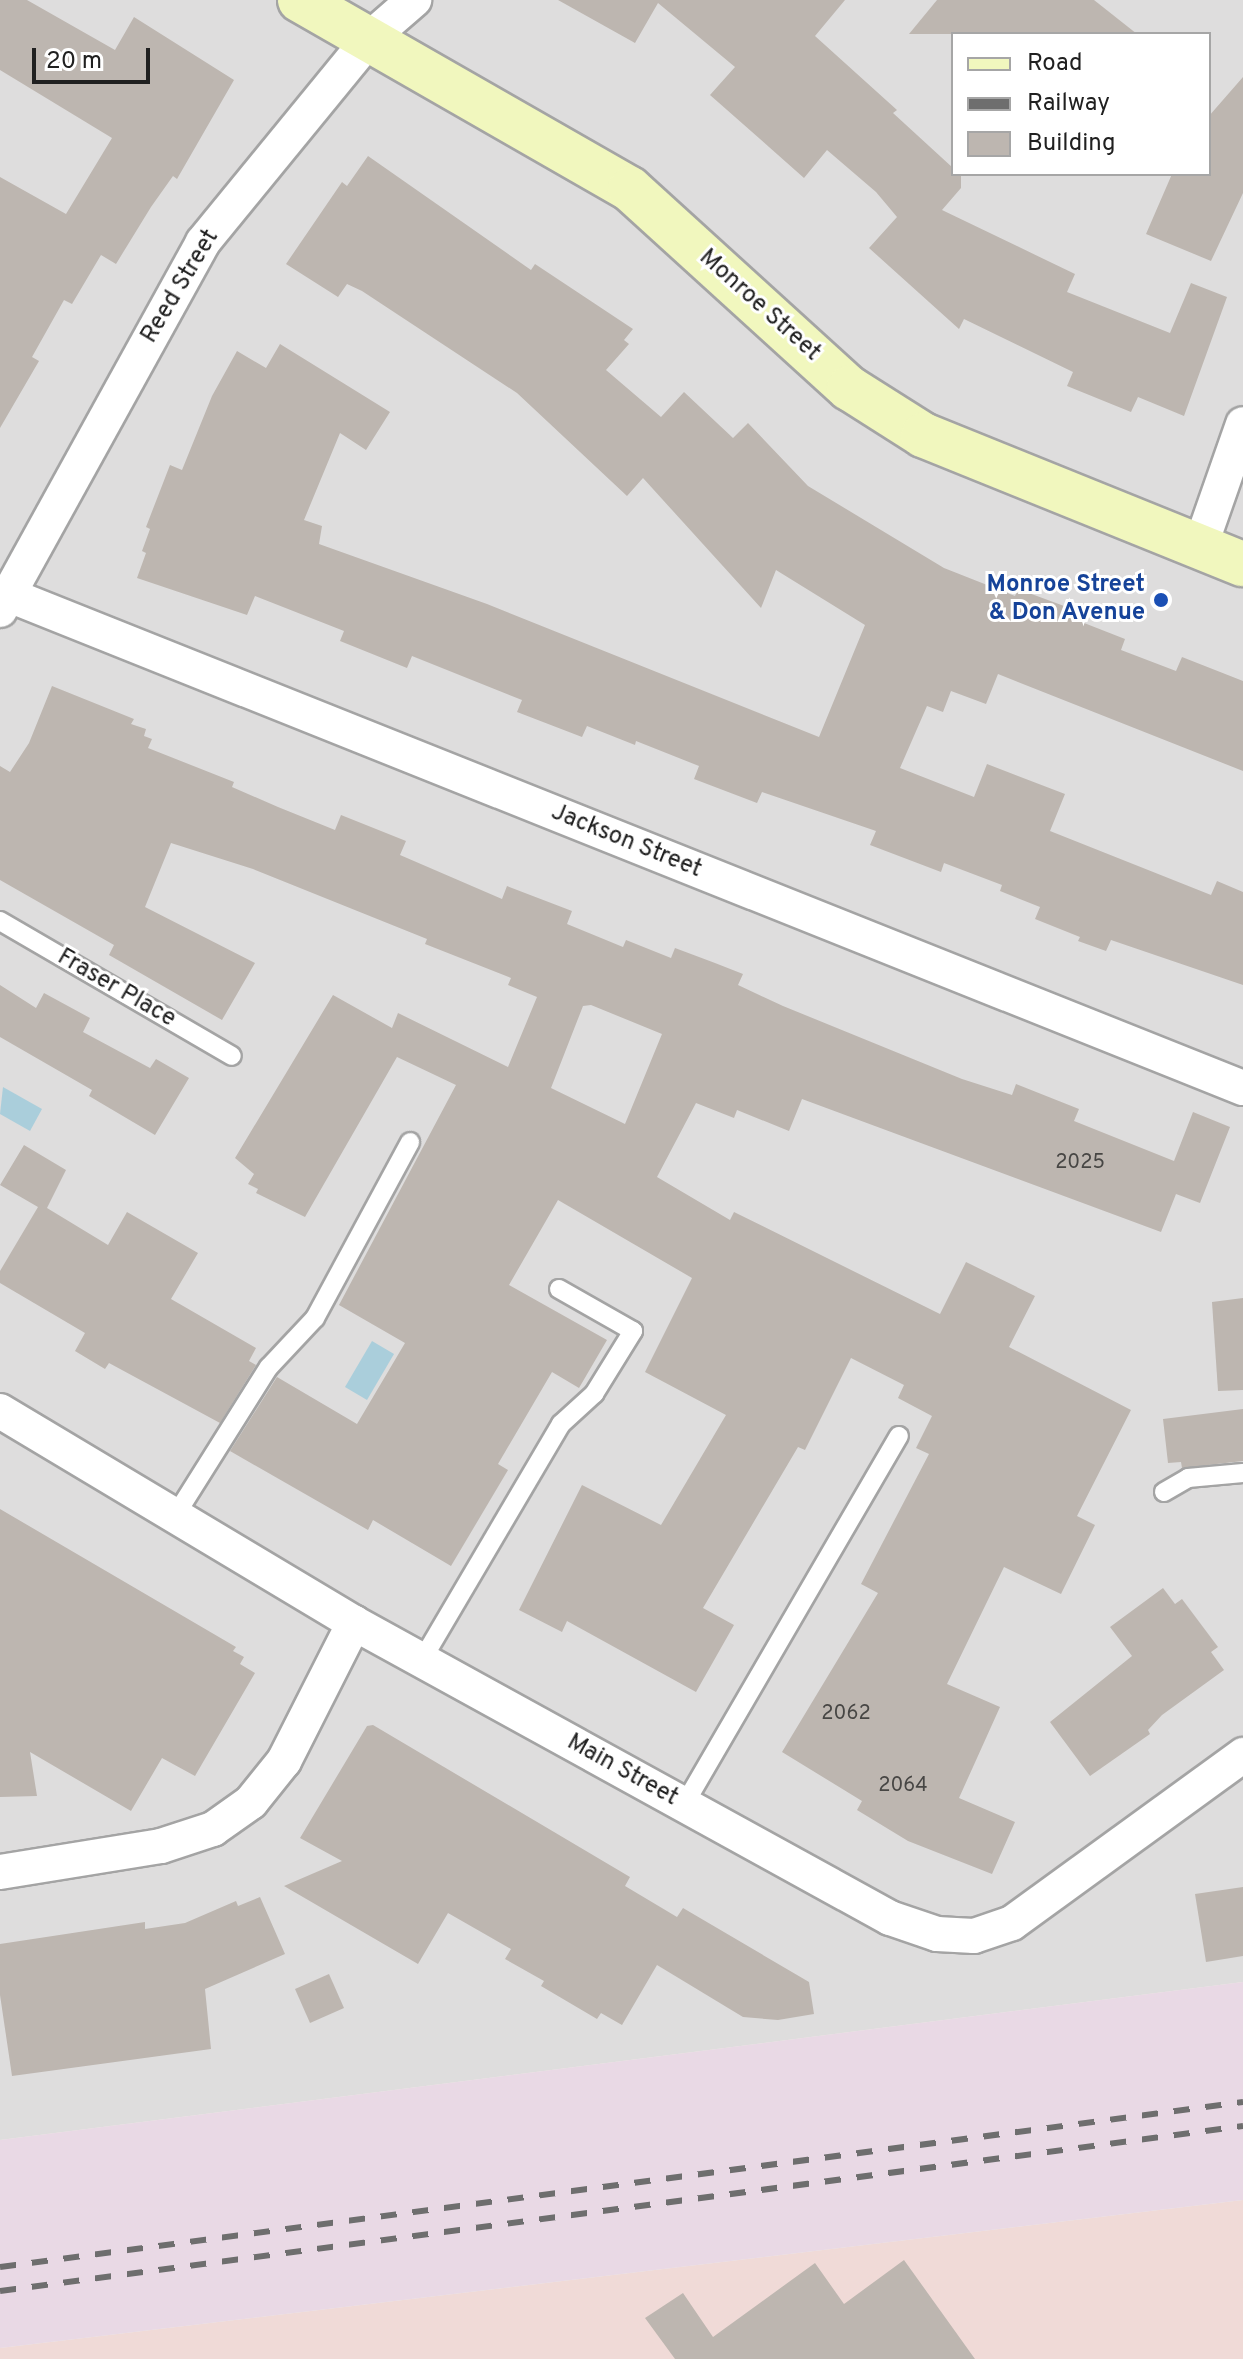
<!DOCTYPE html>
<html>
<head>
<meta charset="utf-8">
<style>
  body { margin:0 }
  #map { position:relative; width:1243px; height:2359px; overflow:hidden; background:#f0eee7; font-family:Overpass,sans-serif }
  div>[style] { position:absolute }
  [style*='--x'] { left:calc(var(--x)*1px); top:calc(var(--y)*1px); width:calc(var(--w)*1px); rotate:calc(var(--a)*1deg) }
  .residential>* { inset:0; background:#dedddd }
  .commercial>* { inset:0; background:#f0dad7 }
  .industrial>* { inset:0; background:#e9d9e5 }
  .water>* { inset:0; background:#aacedb }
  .building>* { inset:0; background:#bdb6b0 }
  .roads { filter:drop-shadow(2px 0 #a4a4a4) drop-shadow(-2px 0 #a4a4a4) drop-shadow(0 2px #a4a4a4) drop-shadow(0 -2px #a4a4a4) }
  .service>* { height:18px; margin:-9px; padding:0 9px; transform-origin:9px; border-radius:9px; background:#fff }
  .minor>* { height:34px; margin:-17px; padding:0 17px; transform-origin:17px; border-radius:17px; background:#fff }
  .secondary>* { height:44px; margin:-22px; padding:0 22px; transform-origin:22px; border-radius:22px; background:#f1f7be }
  .rail>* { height:6px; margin-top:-3px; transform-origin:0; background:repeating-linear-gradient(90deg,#6e6e6e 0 16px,transparent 0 32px) }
  .dots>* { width:22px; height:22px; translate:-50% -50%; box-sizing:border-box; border:4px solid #fff; border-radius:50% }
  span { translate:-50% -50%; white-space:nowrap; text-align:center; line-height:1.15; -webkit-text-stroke:6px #fff; paint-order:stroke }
  .number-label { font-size:20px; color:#474644 }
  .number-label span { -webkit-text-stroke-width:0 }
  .street-label { font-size:24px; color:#202020 }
  .transit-label { font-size:24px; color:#164399; font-weight:700 }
  .right { translate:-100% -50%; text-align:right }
  .legend { position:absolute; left:951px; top:32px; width:260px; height:144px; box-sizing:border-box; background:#fff; border:2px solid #a6a6a6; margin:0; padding:10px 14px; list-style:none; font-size:24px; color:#202020 }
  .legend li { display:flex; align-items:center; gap:16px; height:40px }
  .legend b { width:40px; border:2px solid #a6a6a6 }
  .scale { position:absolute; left:32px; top:48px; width:118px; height:36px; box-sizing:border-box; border:4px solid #202020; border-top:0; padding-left:10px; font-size:24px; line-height:28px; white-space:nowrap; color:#202020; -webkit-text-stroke:6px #fff; paint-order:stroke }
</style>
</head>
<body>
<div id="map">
  <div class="residential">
    <i style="clip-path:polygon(evenodd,0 0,1243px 0,1243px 1982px,0 2140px,0 0,953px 34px,1209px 34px,1209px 174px,953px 174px,953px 34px)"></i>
  </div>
  <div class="commercial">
    <i style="clip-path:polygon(1243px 2200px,1243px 2359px,0 2359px,0 2348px)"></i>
  </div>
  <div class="industrial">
    <i style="clip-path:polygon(1243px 1982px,1243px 2200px,0 2348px,0 2140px)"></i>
  </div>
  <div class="water">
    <i style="clip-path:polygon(3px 1087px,42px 1109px,30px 1131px,0 1114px)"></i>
    <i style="clip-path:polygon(372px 1341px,394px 1354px,367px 1400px,345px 1387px)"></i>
  </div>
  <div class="building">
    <i style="clip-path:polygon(0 0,27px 0,115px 50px,134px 17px,234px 80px,177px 179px,173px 176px,151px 207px,116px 264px,101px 255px,72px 304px,64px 300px,32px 357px,39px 361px,0 428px,0 177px,66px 214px,112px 138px,0 70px)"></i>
    <i style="clip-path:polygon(558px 0,845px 0,815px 36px,897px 110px,893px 113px,953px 168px,953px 174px,961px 176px,961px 188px,942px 210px,1075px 274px,1067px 292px,1170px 333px,1191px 283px,1227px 297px,1184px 416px,1138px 397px,1131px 412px,1067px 386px,1073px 372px,964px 319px,959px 329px,869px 248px,897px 217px,876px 192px,827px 150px,804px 178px,769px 147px,710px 95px,735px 67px,658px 3px,635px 43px)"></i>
    <i style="clip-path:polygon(937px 0,1094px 0,1137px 34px,909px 34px)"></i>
    <i style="clip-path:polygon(1243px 77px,1243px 193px,1211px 261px,1146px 234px,1172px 174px,1209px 174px,1209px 116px)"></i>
    <i style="clip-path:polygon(368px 156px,531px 270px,535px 264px,633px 329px,624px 340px,629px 344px,606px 370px,661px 417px,684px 392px,733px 438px,748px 423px,808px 486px,944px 568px,1015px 596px,1018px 589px,1083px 613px,1079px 621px,1125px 639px,1121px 650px,1176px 671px,1182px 657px,1243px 681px,1243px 771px,998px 674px,986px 704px,951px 691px,943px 712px,927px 706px,900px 768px,974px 797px,987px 764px,1065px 794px,1050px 831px,1211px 895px,1217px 881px,1243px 892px,1243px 985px,1111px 940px,1106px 951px,1078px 941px,1080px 937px,1035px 919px,1040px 907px,1000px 891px,1002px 885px,944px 863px,941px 872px,870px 845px,876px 831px,762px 792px,757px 803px,694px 779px,699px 766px,636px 741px,635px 745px,587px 726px,582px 737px,517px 712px,522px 700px,412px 656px,407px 668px,340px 641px,344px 631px,255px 596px,247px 615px,137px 578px,146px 553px,142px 551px,150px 529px,146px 527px,170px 465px,182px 470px,212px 396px,237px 351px,266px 368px,280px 344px,390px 412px,366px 450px,340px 433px,304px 520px,322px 526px,319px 544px,487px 604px,819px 737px,865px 625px,776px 570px,761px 608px,643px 478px,627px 496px,517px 393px,362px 291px,347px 284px,338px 297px,286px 264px,342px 182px,347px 186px)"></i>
    <i style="clip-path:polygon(evenodd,52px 686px,134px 719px,131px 724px,146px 729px,144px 736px,152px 739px,148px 748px,234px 782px,232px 787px,278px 807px,335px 830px,341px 815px,406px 841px,400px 855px,502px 899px,507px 886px,572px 911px,567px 924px,623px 947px,626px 940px,671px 958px,675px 948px,715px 963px,743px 974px,738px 985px,783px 1006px,962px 1079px,1012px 1095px,1016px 1084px,1079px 1109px,1074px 1121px,1174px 1161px,1193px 1112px,1230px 1127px,1200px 1203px,1176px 1194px,1161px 1232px,802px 1099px,789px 1131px,737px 1110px,734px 1118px,696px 1103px,657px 1177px,730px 1220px,734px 1212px,940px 1314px,966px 1262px,1035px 1296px,1009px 1347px,1131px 1410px,1077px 1516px,1095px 1525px,1061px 1594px,1004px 1567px,947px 1684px,1000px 1707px,959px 1798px,1015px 1822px,992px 1874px,908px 1841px,857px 1810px,862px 1801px,782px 1752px,878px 1593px,861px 1584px,929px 1454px,916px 1448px,932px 1416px,898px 1398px,904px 1385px,851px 1358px,805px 1450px,798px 1447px,703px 1608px,734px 1625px,696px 1692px,567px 1621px,562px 1632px,519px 1610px,582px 1485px,661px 1525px,726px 1415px,645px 1372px,692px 1278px,558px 1200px,509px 1285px,607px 1340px,579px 1388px,552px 1372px,498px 1464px,508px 1470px,451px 1566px,373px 1520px,368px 1530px,230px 1451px,277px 1377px,357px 1424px,405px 1343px,339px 1305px,456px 1085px,397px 1057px,305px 1217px,256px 1193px,258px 1189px,248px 1184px,254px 1174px,235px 1158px,333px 995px,392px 1028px,398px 1013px,508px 1067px,537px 997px,508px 985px,511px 978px,425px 944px,427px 939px,253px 869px,171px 843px,145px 907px,255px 963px,222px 1020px,109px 955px,114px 945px,0 880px,0 766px,10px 772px,29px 743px,52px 686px,591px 1005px,662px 1034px,625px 1124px,551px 1088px,583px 1006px,591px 1005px)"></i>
    <i style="clip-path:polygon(0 985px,36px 1008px,44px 993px,90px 1018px,83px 1032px,150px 1068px,156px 1059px,189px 1078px,155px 1135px,89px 1096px,92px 1090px,0 1037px)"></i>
    <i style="clip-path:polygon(24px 1145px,66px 1170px,47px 1208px,108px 1245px,127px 1212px,198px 1253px,171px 1299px,256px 1348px,249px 1361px,256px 1365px,220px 1423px,109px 1363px,105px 1369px,75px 1351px,85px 1333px,0 1283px,0 1271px,38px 1207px,0 1185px)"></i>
    <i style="clip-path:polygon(1243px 1298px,1243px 1390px,1218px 1391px,1212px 1302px)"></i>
    <i style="clip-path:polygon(1243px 1409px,1243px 1461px,1182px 1468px,1181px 1462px,1168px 1463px,1163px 1419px)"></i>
    <i style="clip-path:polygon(0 1509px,236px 1647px,233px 1651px,244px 1657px,240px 1664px,255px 1673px,195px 1776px,162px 1758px,131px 1811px,30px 1752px,37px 1796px,0 1797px)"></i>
    <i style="clip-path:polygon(1163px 1588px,1175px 1604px,1182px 1599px,1218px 1647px,1211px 1652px,1224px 1670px,1162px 1715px,1148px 1730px,1150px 1734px,1090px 1776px,1050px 1722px,1132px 1656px,1110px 1627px)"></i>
    <i style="clip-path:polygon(373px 1725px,630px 1877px,625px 1886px,677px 1917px,683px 1908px,809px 1982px,814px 2014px,778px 2020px,743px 2017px,657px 1965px,622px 2025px,601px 2013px,597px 2019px,541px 1986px,544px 1981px,505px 1959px,511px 1949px,448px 1913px,418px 1964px,284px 1886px,342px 1861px,300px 1838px,367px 1726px)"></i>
    <i style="clip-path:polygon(1243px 1887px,1243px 1956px,1206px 1962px,1195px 1894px)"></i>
    <i style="clip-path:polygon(260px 1897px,285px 1954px,205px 1989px,211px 2049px,12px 2076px,0 1995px,0 1944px,145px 1922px,145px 1929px,185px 1923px,236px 1901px,238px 1906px)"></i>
    <i style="clip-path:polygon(329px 1974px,344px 2008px,310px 2023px,295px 1989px)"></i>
    <i style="clip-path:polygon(904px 2260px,975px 2359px,675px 2359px,645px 2318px,683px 2293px,713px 2337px,815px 2263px,844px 2304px)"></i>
  </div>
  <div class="roads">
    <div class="service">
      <i style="--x:0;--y:921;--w:268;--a:30.2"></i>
      <i style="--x:1164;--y:1492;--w:28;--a:-30"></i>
      <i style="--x:1188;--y:1478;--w:55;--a:-5.2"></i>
      <i style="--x:175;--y:1516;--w:176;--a:-57.8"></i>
      <i style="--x:269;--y:1367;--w:67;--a:-46.8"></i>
      <i style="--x:315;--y:1318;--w:200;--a:-61.6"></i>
      <i style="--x:422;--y:1660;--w:274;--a:-59.5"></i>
      <i style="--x:561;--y:1424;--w:45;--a:-42.3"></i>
      <i style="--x:594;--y:1394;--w:74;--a:-58.2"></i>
      <i style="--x:633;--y:1331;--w:85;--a:-150.4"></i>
      <i style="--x:684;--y:1805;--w:427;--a:-59.8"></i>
    </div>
    <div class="minor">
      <i style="--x:1200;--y:547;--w:130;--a:-70.7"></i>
      <i style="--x:9;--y:595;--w:1329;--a:21.78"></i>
      <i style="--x:0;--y:610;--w:420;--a:-61.1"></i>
      <i style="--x:203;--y:242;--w:262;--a:-50.7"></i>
      <i style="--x:369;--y:39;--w:60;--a:-40.9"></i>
      <i style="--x:0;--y:1411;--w:413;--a:30.9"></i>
      <i style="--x:354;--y:1623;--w:612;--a:28.83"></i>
      <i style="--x:890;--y:1918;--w:50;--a:18.8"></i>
      <i style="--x:937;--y:1934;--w:37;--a:3"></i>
      <i style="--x:974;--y:1936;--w:40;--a:-18.9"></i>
      <i style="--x:1012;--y:1923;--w:286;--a:-36"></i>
      <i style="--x:0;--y:1872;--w:163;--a:-9.2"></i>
      <i style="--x:161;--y:1846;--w:55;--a:-18.1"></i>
      <i style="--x:213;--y:1829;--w:47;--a:-35.4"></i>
      <i style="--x:251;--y:1802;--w:53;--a:-51.2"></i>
      <i style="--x:284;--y:1761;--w:155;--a:-63.1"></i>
    </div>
    <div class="secondary">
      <i style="--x:300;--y:0;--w:380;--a:29.8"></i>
      <i style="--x:630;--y:189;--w:296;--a:42.3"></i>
      <i style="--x:849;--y:388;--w:88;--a:32.4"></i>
      <i style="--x:923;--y:435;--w:345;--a:22"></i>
    </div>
  </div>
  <div class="rail">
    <i style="--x:0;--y:2267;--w:1254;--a:-7.56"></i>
    <i style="--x:0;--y:2291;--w:1254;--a:-7.56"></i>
  </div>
  <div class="dots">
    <i style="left:1161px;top:600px;background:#1a4fb4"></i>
  </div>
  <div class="number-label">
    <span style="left:1080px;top:1163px">2025</span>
    <span style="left:846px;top:1714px">2062</span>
    <span style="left:903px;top:1786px">2064</span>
  </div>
  <div class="street-label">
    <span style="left:181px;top:287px;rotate:-59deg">Reed Street</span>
    <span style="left:759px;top:306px;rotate:42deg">Monroe Street</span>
    <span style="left:626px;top:842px;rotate:22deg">Jackson Street</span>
    <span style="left:116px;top:989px;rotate:30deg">Fraser Place</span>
    <span style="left:622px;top:1771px;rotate:29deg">Main Street</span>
  </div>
  <div class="transit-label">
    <span class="right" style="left:1145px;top:600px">Monroe Street<br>&amp; Don Avenue</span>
  </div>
  <ul class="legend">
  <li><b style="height:10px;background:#f1f7be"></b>Road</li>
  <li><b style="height:10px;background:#6e6e6e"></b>Railway</li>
  <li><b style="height:22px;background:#bdb6b0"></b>Building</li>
  </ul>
  <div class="scale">20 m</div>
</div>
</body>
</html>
